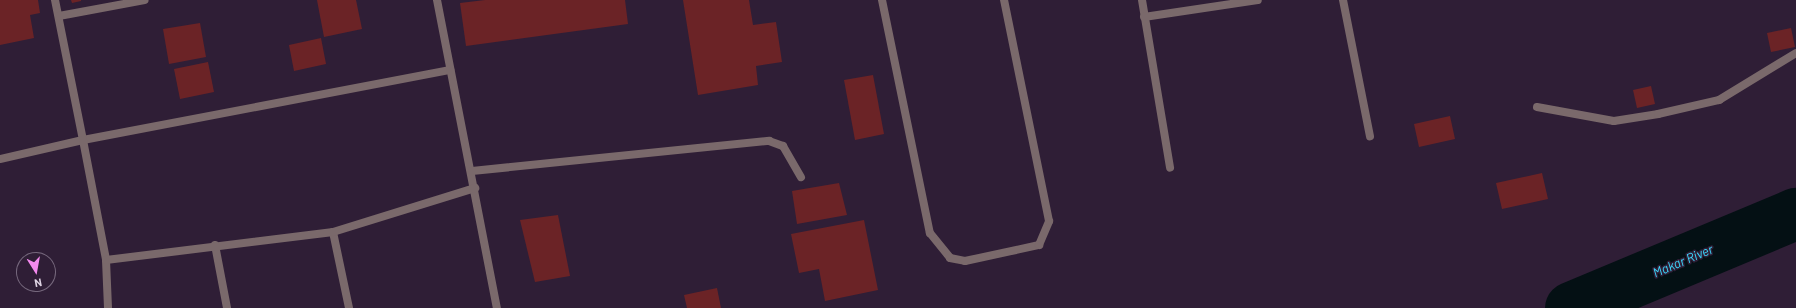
<!DOCTYPE html>
<html>
<head>
<meta charset="utf-8">
<style>
  body { margin:0 }
  #map { position:relative; width:1796px; height:308px; overflow:hidden; background:#2f1e36; font-family:Barlow,sans-serif }
  div>[style] { position:absolute }
  [style*='--x'] { left:calc(var(--x)*1px); top:calc(var(--y)*1px); width:calc(var(--w)*1px); rotate:calc(var(--a)*1deg) }
  .river>* { height:52px; margin:-26px; padding:0 26px; transform-origin:26px; border-radius:26px; background:#041014 }
  .building>* { inset:0; background:#6b2326 }
  .service>* { height:8px; margin:-4px; padding:0 4px; transform-origin:4px; border-radius:4px; background:#7a696b }
  .minor>* { height:8px; margin:-4px; padding:0 4px; transform-origin:4px; border-radius:4px; background:#7a696b }
  span { translate:-50% -50%; white-space:nowrap; text-align:center; line-height:1.15; -webkit-text-stroke:3px #2f1e36; paint-order:stroke }
  .water-label { font-size:13px; color:#3ad6fa; font-style:italic }
  .north { position:absolute; left:16px; top:252px; width:40px; height:40px; box-sizing:border-box; background:#2f1e36; border:1px solid #75677c; border-radius:50%; rotate:169deg; font-size:11px; font-weight:700; line-height:16px; text-align:center; color:#dfd4e4 }
  .north::after { content:''; display:block; margin:auto; width:14px; height:18px; background:#f589ef; clip-path:polygon(50% 0,100% 100%,50% 72%,0 100%) }
</style>
</head>
<body>
<div id="map">
  <div class="river">
    <i style="--x:1571;--y:308;--w:244;--a:-22.7"></i>
  </div>
  <div class="building">
    <i style="clip-path:polygon(0 0,38px 0,40px 13px,30px 15px,34px 38px,0 45px)"></i>
    <i style="clip-path:polygon(71px 0,81px 0,81px 1px,72px 3px)"></i>
    <i style="clip-path:polygon(317px 0,356px 0,362px 29px,324px 37px)"></i>
    <i style="clip-path:polygon(485px 0,625px 0,628px 24px,466px 46px,460px 3px)"></i>
    <i style="clip-path:polygon(683px 0,749px 0,753px 25px,776px 22px,782px 62px,756px 66px,758px 85px,698px 95px)"></i>
    <i style="clip-path:polygon(200px 23px,206px 57px,169px 64px,163px 29px)"></i>
    <i style="clip-path:polygon(1791px 28px,1795px 47px,1771px 52px,1767px 33px)"></i>
    <i style="clip-path:polygon(321px 38px,326px 64px,294px 71px,289px 45px)"></i>
    <i style="clip-path:polygon(208px 62px,214px 92px,180px 99px,174px 69px)"></i>
    <i style="clip-path:polygon(873px 75px,884px 134px,855px 140px,844px 80px)"></i>
    <i style="clip-path:polygon(1651px 86px,1655px 104px,1637px 108px,1633px 90px)"></i>
    <i style="clip-path:polygon(1450px 116px,1455px 139px,1419px 147px,1414px 124px)"></i>
    <i style="clip-path:polygon(1542px 173px,1548px 199px,1502px 209px,1496px 183px)"></i>
    <i style="clip-path:polygon(839px 183px,847px 215px,797px 224px,792px 191px)"></i>
    <i style="clip-path:polygon(558px 215px,570px 276px,535px 282px,520px 220px)"></i>
    <i style="clip-path:polygon(864px 220px,878px 290px,825px 301px,819px 269px,799px 273px,791px 234px)"></i>
    <i style="clip-path:polygon(717px 288px,721px 308px,687px 308px,684px 295px)"></i>
  </div>
  <div class="service">
    <i style="--x:1537;--y:107;--w:78;--a:10.3"></i>
    <i style="--x:1614;--y:121;--w:45;--a:-9"></i>
    <i style="--x:1658;--y:114;--w:63;--a:-12.9"></i>
    <i style="--x:1719;--y:100;--w:90;--a:-31.4"></i>
  </div>
  <div class="minor">
    <i style="--x:55;--y:0;--w:143;--a:78.7"></i>
    <i style="--x:83;--y:140;--w:374;--a:-10.8"></i>
    <i style="--x:437;--y:0;--w:314;--a:79"></i>
    <i style="--x:882;--y:0;--w:238;--a:78.4"></i>
    <i style="--x:930;--y:233;--w:32;--a:51"></i>
    <i style="--x:950;--y:258;--w:15;--a:11"></i>
    <i style="--x:965;--y:261;--w:76;--a:-12.2"></i>
    <i style="--x:1039;--y:245;--w:26;--a:-67"></i>
    <i style="--x:1049;--y:221;--w:226;--a:-101.5"></i>
    <i style="--x:1142;--y:0;--w:170;--a:80.5"></i>
    <i style="--x:1343;--y:0;--w:139;--a:78.8"></i>
    <i style="--x:59;--y:16;--w:87;--a:-10.5"></i>
    <i style="--x:1144;--y:17;--w:115;--a:-8.5"></i>
    <i style="--x:0;--y:159;--w:85;--a:-12.9"></i>
    <i style="--x:83;--y:140;--w:122;--a:79.1"></i>
    <i style="--x:106;--y:260;--w:48;--a:87.6"></i>
    <i style="--x:472;--y:171;--w:299;--a:-5.8"></i>
    <i style="--x:769;--y:141;--w:15;--a:20"></i>
    <i style="--x:783;--y:146;--w:36;--a:60"></i>
    <i style="--x:333;--y:232;--w:78;--a:78.1"></i>
    <i style="--x:215;--y:245;--w:64;--a:79.2"></i>
    <i style="--x:106;--y:260;--w:229;--a:-7"></i>
    <i style="--x:333;--y:232;--w:149;--a:-17.2"></i>
  </div>
  <div class="water-label">
    <span style="left:1683px;top:261px;rotate:-23deg">Makar River</span>
  </div>
  <div class="north">N</div>
</div>
</body>
</html>
